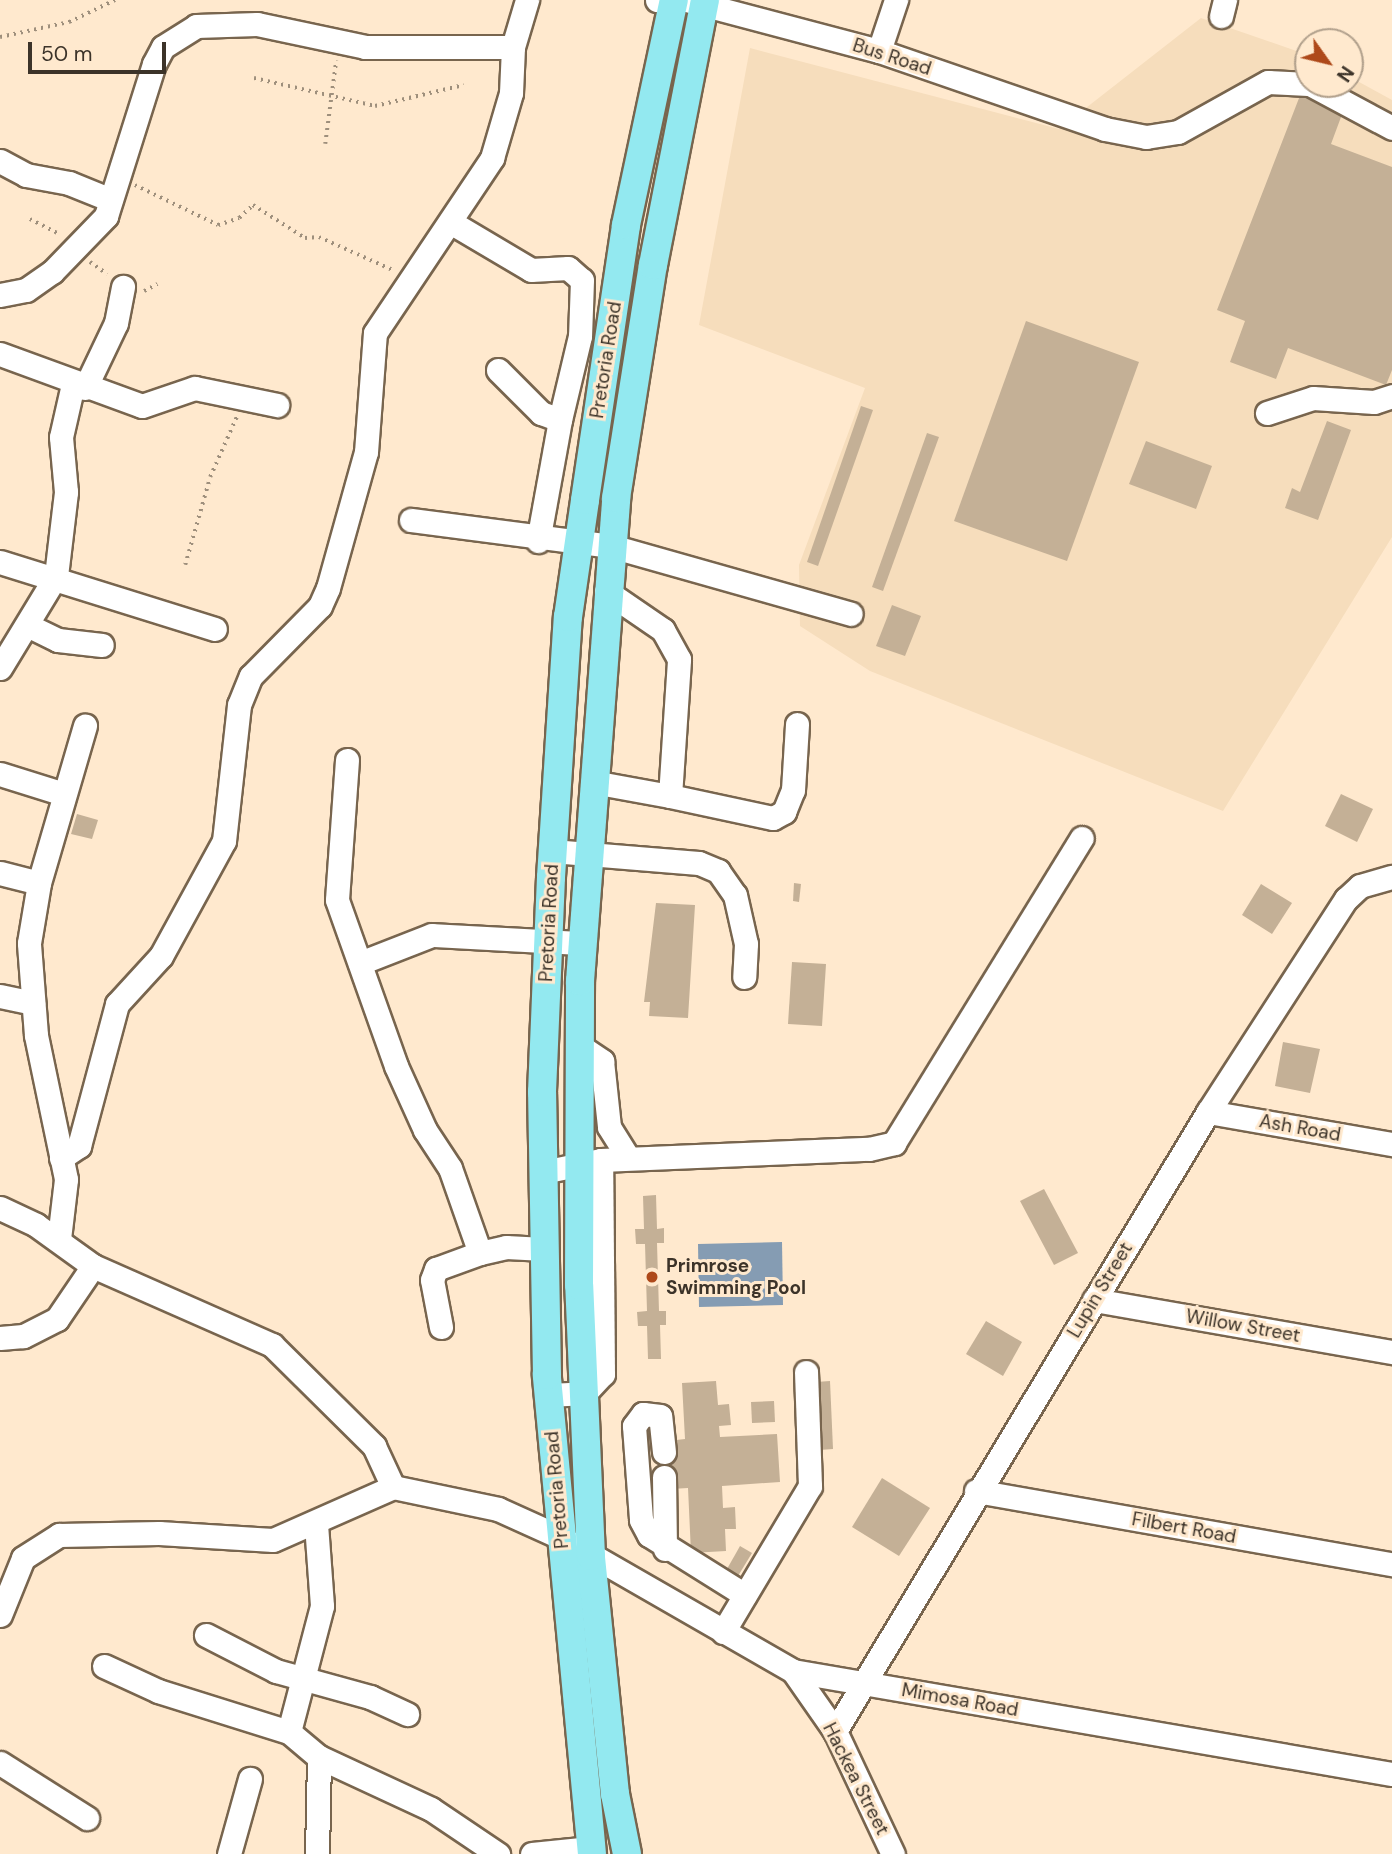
<!DOCTYPE html>
<html>
<head>
<meta charset="utf-8">
<style>
  body { margin:0 }
  #map { position:relative; width:1392px; height:1854px; overflow:hidden; background:#ffe9ce; font-family:"DM Sans",sans-serif }
  div>[style] { position:absolute }
  [style*='--x'] { left:calc(var(--x)*1px); top:calc(var(--y)*1px); width:calc(var(--w)*1px); rotate:calc(var(--a)*1deg) }
  .built>* { inset:0; background:#f6ddbc }
  .water>* { inset:0; background:#859cb3 }
  .building>* { inset:0; background:#c4b096 }
  .path>* { height:3.5px; margin-top:-1.75px; transform-origin:0; background:repeating-linear-gradient(90deg,#9e8f7c 0 2px,transparent 0 7px) }
  .roads { filter:drop-shadow(2px 0 #78654e) drop-shadow(-2px 0 #78654e) drop-shadow(0 2px #78654e) drop-shadow(0 -2px #78654e) }
  .minor>* { height:23px; margin:-11.5px; padding:0 11.5px; transform-origin:11.5px; border-radius:11.5px; background:#fff }
  .major>* { height:28px; margin:-14px; padding:0 14px; transform-origin:14px; border-radius:14px; background:#93e9f0 }
  .dots>* { width:19px; height:19px; translate:-50% -50%; box-sizing:border-box; border:4px solid #ffe9ce; border-radius:50% }
  span { translate:-50% -50%; white-space:nowrap; text-align:center; line-height:1.15; -webkit-text-stroke:6px #ffe9ce; paint-order:stroke }
  .street-label { font-size:19px; color:#3c3329 }
  .poi-label { font-size:19px; color:#3c3329; font-weight:700 }
  .left { translate:0 -50%; text-align:left }
  .north { position:absolute; left:1294px; top:28px; width:70px; height:70px; box-sizing:border-box; background:#ffe9ce; border:2px solid #b1a08c; border-radius:50%; rotate:124deg; font-size:19px; font-weight:700; line-height:28px; text-align:center; color:#3c3329 }
  .north::after { content:''; display:block; margin:auto; width:24px; height:32px; background:#ae491a; clip-path:polygon(50% 0,100% 100%,50% 72%,0 100%) }
  .scale { position:absolute; left:28px; top:42px; width:138px; height:32px; box-sizing:border-box; border:4px solid #3c3329; border-top:0; padding-left:9px; font-size:21px; line-height:24px; white-space:nowrap; color:#3c3329; -webkit-text-stroke:5px #ffe9ce; paint-order:stroke }
</style>
</head>
<body>
<div id="map">
  <div class="built">
    <i style="clip-path:polygon(1201px 18px,1308px 55px,1308px 84px,1350px 84px,1350px 77px,1392px 100px,1392px 537px,1223px 811px,870px 671px,800px 626px,799px 565px,865px 388px,699px 325px,750px 48px,1059px 129px)"></i>
  </div>
  <div class="water">
    <i style="clip-path:polygon(782px 1242px,783px 1305px,699px 1307px,698px 1244px)"></i>
  </div>
  <div class="building">
    <i style="clip-path:polygon(1301px 93px,1344px 109px,1331px 144px,1392px 167px,1392px 370px,1386px 385px,1288px 348px,1276px 379px,1230px 362px,1245px 321px,1217px 310px)"></i>
    <i style="clip-path:polygon(1026px 321px,1139px 362px,1067px 561px,954px 521px)"></i>
    <i style="clip-path:polygon(861px 406px,873px 410px,818px 566px,807px 562px)"></i>
    <i style="clip-path:polygon(1327px 421px,1351px 430px,1318px 520px,1285px 508px,1292px 488px,1300px 492px)"></i>
    <i style="clip-path:polygon(927px 433px,939px 437px,883px 591px,872px 587px)"></i>
    <i style="clip-path:polygon(1146px 441px,1212px 466px,1196px 509px,1129px 484px)"></i>
    <i style="clip-path:polygon(892px 605px,921px 616px,905px 656px,876px 646px)"></i>
    <i style="clip-path:polygon(1341px 794px,1373px 809px,1357px 842px,1325px 826px)"></i>
    <i style="clip-path:polygon(77px 814px,98px 820px,92px 839px,71px 834px)"></i>
    <i style="clip-path:polygon(794px 883px,801px 884px,799px 902px,793px 901px)"></i>
    <i style="clip-path:polygon(1261px 884px,1292px 903px,1272px 934px,1242px 915px)"></i>
    <i style="clip-path:polygon(656px 903px,695px 905px,688px 1018px,649px 1016px,650px 1002px,644px 1002px)"></i>
    <i style="clip-path:polygon(792px 962px,826px 964px,822px 1026px,788px 1024px)"></i>
    <i style="clip-path:polygon(1283px 1042px,1320px 1049px,1310px 1093px,1275px 1086px)"></i>
    <i style="clip-path:polygon(1044px 1189px,1078px 1253px,1054px 1265px,1020px 1201px)"></i>
    <i style="clip-path:polygon(656px 1195px,657px 1229px,664px 1228px,664px 1243px,657px 1243px,659px 1311px,666px 1311px,666px 1325px,660px 1325px,661px 1359px,648px 1359px,647px 1326px,638px 1326px,637px 1312px,647px 1311px,645px 1244px,636px 1244px,635px 1229px,644px 1229px,643px 1196px)"></i>
    <i style="clip-path:polygon(986px 1321px,1022px 1342px,1003px 1376px,966px 1354px)"></i>
    <i style="clip-path:polygon(716px 1381px,718px 1405px,729px 1404px,731px 1425px,719px 1426px,720px 1437px,777px 1434px,780px 1482px,722px 1486px,723px 1508px,735px 1507px,736px 1529px,725px 1529px,726px 1551px,691px 1553px,688px 1488px,671px 1489px,659px 1477px,658px 1452px,668px 1441px,685px 1439px,682px 1383px)"></i>
    <i style="clip-path:polygon(830px 1381px,833px 1449px,819px 1450px,816px 1382px)"></i>
    <i style="clip-path:polygon(774px 1401px,775px 1422px,752px 1423px,751px 1402px)"></i>
    <i style="clip-path:polygon(882px 1478px,930px 1508px,899px 1556px,852px 1527px)"></i>
    <i style="clip-path:polygon(740px 1546px,752px 1553px,738px 1576px,727px 1569px)"></i>
  </div>
  <div class="path">
    <i style="--x:0;--y:37;--w:71;--a:-12.3"></i>
    <i style="--x:69;--y:22;--w:51;--a:-25.6"></i>
    <i style="--x:254;--y:78;--w:124;--a:13"></i>
    <i style="--x:375;--y:106;--w:91;--a:-13.3"></i>
    <i style="--x:325;--y:144;--w:84;--a:-82.5"></i>
    <i style="--x:135;--y:185;--w:92;--a:25.7"></i>
    <i style="--x:218;--y:225;--w:22;--a:-18"></i>
    <i style="--x:239;--y:218;--w:19;--a:-43"></i>
    <i style="--x:253;--y:205;--w:62;--a:32.4"></i>
    <i style="--x:305;--y:238;--w:14;--a:-4"></i>
    <i style="--x:319;--y:237;--w:83;--a:24.1"></i>
    <i style="--x:30;--y:219;--w:34;--a:27"></i>
    <i style="--x:90;--y:262;--w:21;--a:35"></i>
    <i style="--x:144;--y:291;--w:15;--a:-28"></i>
    <i style="--x:185;--y:565;--w:91;--a:-74.1"></i>
    <i style="--x:210;--y:477;--w:67;--a:-66.1"></i>
  </div>
  <div class="roads">
    <div class="minor">
      <i style="--x:657;--y:0;--w:2;--a:0"></i>
      <i style="--x:686;--y:0;--w:200;--a:14.8"></i>
      <i style="--x:879;--y:51;--w:239;--a:19"></i>
      <i style="--x:1105;--y:129;--w:42;--a:11"></i>
      <i style="--x:1146;--y:137;--w:32;--a:-9"></i>
      <i style="--x:1178;--y:132;--w:103;--a:-29.1"></i>
      <i style="--x:1268;--y:82;--w:40;--a:2.9"></i>
      <i style="--x:1221;--y:16;--w:16;--a:-76"></i>
      <i style="--x:879;--y:51;--w:54;--a:-71.6"></i>
      <i style="--x:1310;--y:84;--w:93;--a:28.2"></i>
      <i style="--x:0;--y:161;--w:30;--a:28"></i>
      <i style="--x:26;--y:175;--w:44;--a:10.5"></i>
      <i style="--x:69;--y:183;--w:45;--a:22"></i>
      <i style="--x:452;--y:223;--w:92;--a:30.7"></i>
      <i style="--x:531;--y:270;--w:37;--a:-3"></i>
      <i style="--x:568;--y:268;--w:18;--a:41"></i>
      <i style="--x:582;--y:280;--w:56;--a:92"></i>
      <i style="--x:580;--y:336;--w:86;--a:103.4"></i>
      <i style="--x:0;--y:295;--w:26;--a:-11"></i>
      <i style="--x:26;--y:290;--w:32;--a:-35"></i>
      <i style="--x:52;--y:272;--w:78;--a:-46"></i>
      <i style="--x:106;--y:216;--w:159;--a:-72.5"></i>
      <i style="--x:154;--y:64;--w:19;--a:-62"></i>
      <i style="--x:163;--y:47;--w:39;--a:-32"></i>
      <i style="--x:196;--y:26;--w:61;--a:-1.9"></i>
      <i style="--x:257;--y:24;--w:110;--a:12"></i>
      <i style="--x:365;--y:47;--w:148;--a:0"></i>
      <i style="--x:0;--y:354;--w:151;--a:20.1"></i>
      <i style="--x:142;--y:406;--w:56;--a:-18.8"></i>
      <i style="--x:195;--y:388;--w:84;--a:11.7"></i>
      <i style="--x:498;--y:370;--w:61;--a:45"></i>
      <i style="--x:541;--y:413;--w:20;--a:20"></i>
      <i style="--x:560;--y:420;--w:123;--a:100.3"></i>
      <i style="--x:85;--y:388;--w:72;--a:-64.5"></i>
      <i style="--x:116;--y:323;--w:37;--a:-79"></i>
      <i style="--x:1267;--y:413;--w:48;--a:-18.1"></i>
      <i style="--x:1313;--y:398;--w:61;--a:3.8"></i>
      <i style="--x:1374;--y:402;--w:19;--a:-18"></i>
      <i style="--x:411;--y:520;--w:202;--a:7.4"></i>
      <i style="--x:611;--y:546;--w:249;--a:15.8"></i>
      <i style="--x:0;--y:562;--w:225;--a:17.3"></i>
      <i style="--x:27;--y:625;--w:34;--a:26"></i>
      <i style="--x:58;--y:640;--w:44;--a:6.5"></i>
      <i style="--x:0;--y:668;--w:108;--a:-58.7"></i>
      <i style="--x:56;--y:576;--w:85;--a:-83.2"></i>
      <i style="--x:66;--y:492;--w:55;--a:-95.2"></i>
      <i style="--x:61;--y:437;--w:54;--a:-77.2"></i>
      <i style="--x:347;--y:760;--w:140;--a:94.1"></i>
      <i style="--x:337;--y:900;--w:176;--a:70.4"></i>
      <i style="--x:396;--y:1066;--w:70;--a:65.6"></i>
      <i style="--x:425;--y:1130;--w:45;--a:56.7"></i>
      <i style="--x:450;--y:1168;--w:90;--a:70.6"></i>
      <i style="--x:480;--y:1253;--w:27;--a:-13"></i>
      <i style="--x:506;--y:1247;--w:38;--a:3"></i>
      <i style="--x:0;--y:774;--w:67;--a:17.4"></i>
      <i style="--x:593;--y:782;--w:78;--a:10.3"></i>
      <i style="--x:670;--y:796;--w:137;--a:-86.2"></i>
      <i style="--x:679;--y:659;--w:33;--a:-119"></i>
      <i style="--x:663;--y:630;--w:69;--a:-145.6"></i>
      <i style="--x:670;--y:796;--w:105;--a:12.1"></i>
      <i style="--x:773;--y:818;--w:13;--a:-29"></i>
      <i style="--x:784;--y:812;--w:24;--a:-68"></i>
      <i style="--x:793;--y:790;--w:66;--a:-86.5"></i>
      <i style="--x:552;--y:851;--w:147;--a:4.7"></i>
      <i style="--x:699;--y:863;--w:21;--a:23"></i>
      <i style="--x:718;--y:871;--w:29;--a:55"></i>
      <i style="--x:735;--y:895;--w:50;--a:77.3"></i>
      <i style="--x:746;--y:944;--w:33;--a:93"></i>
      <i style="--x:0;--y:873;--w:40;--a:14.4"></i>
      <i style="--x:360;--y:963;--w:77;--a:-21.3"></i>
      <i style="--x:432;--y:935;--w:150;--a:3.1"></i>
      <i style="--x:0;--y:996;--w:34;--a:12"></i>
      <i style="--x:580;--y:1046;--w:27;--a:34"></i>
      <i style="--x:602;--y:1061;--w:66;--a:83.9"></i>
      <i style="--x:609;--y:1127;--w:36;--a:58"></i>
      <i style="--x:1208;--y:1112;--w:187;--a:9.9"></i>
      <i style="--x:61;--y:1158;--w:22;--a:-34"></i>
      <i style="--x:79;--y:1146;--w:147;--a:-75"></i>
      <i style="--x:117;--y:1004;--w:65;--a:-47.5"></i>
      <i style="--x:161;--y:956;--w:131;--a:-61.3"></i>
      <i style="--x:224;--y:841;--w:137;--a:-83.7"></i>
      <i style="--x:239;--y:705;--w:31;--a:-68"></i>
      <i style="--x:251;--y:676;--w:98;--a:-45.4"></i>
      <i style="--x:320;--y:606;--w:20;--a:-66"></i>
      <i style="--x:328;--y:588;--w:141;--a:-74.4"></i>
      <i style="--x:366;--y:452;--w:119;--a:-85.7"></i>
      <i style="--x:375;--y:333;--w:211;--a:-56.2"></i>
      <i style="--x:492;--y:158;--w:68;--a:-73.7"></i>
      <i style="--x:511;--y:93;--w:46;--a:-87.5"></i>
      <i style="--x:513;--y:47;--w:49;--a:-73.4"></i>
      <i style="--x:543;--y:1172;--w:59;--a:-11.7"></i>
      <i style="--x:601;--y:1160;--w:268;--a:-2.4"></i>
      <i style="--x:869;--y:1149;--w:26;--a:-13"></i>
      <i style="--x:894;--y:1143;--w:358;--a:-58.4"></i>
      <i style="--x:0;--y:1208;--w:40;--a:25"></i>
      <i style="--x:36;--y:1225;--w:70;--a:35.7"></i>
      <i style="--x:93;--y:1266;--w:64;--a:124.2"></i>
      <i style="--x:57;--y:1319;--w:38;--a:153"></i>
      <i style="--x:23;--y:1336;--w:23;--a:175"></i>
      <i style="--x:59;--y:1239;--w:60;--a:-83.3"></i>
      <i style="--x:66;--y:1179;--w:147;--a:-101.8"></i>
      <i style="--x:36;--y:1035;--w:92;--a:-94.4"></i>
      <i style="--x:29;--y:943;--w:61;--a:-80.5"></i>
      <i style="--x:39;--y:883;--w:164;--a:-73.7"></i>
      <i style="--x:93;--y:1266;--w:196;--a:23.8"></i>
      <i style="--x:272;--y:1345;--w:144;--a:44.7"></i>
      <i style="--x:374;--y:1446;--w:45;--a:65.1"></i>
      <i style="--x:1094;--y:1300;--w:303;--a:9.9"></i>
      <i style="--x:441;--y:1327;--w:48;--a:-100.8"></i>
      <i style="--x:432;--y:1280;--w:12;--a:-70"></i>
      <i style="--x:436;--y:1269;--w:47;--a:-20"></i>
      <i style="--x:549;--y:1395;--w:36;--a:-3"></i>
      <i style="--x:585;--y:1393;--w:26;--a:-47"></i>
      <i style="--x:603;--y:1374;--w:214;--a:-90.5"></i>
      <i style="--x:664;--y:1452;--w:36;--a:-96"></i>
      <i style="--x:660;--y:1416;--w:17;--a:-173"></i>
      <i style="--x:643;--y:1414;--w:15;--a:127"></i>
      <i style="--x:634;--y:1426;--w:94;--a:85.7"></i>
      <i style="--x:641;--y:1520;--w:17;--a:62"></i>
      <i style="--x:649;--y:1535;--w:113;--a:32"></i>
      <i style="--x:664;--y:1477;--w:72;--a:89.2"></i>
      <i style="--x:976;--y:1491;--w:422;--a:10"></i>
      <i style="--x:316;--y:1524;--w:82;--a:85.8"></i>
      <i style="--x:322;--y:1606;--w:130;--a:104.7"></i>
      <i style="--x:289;--y:1732;--w:39;--a:40"></i>
      <i style="--x:319;--y:1757;--w:123;--a:24.9"></i>
      <i style="--x:431;--y:1809;--w:81;--a:33.9"></i>
      <i style="--x:0;--y:1615;--w:61;--a:-68"></i>
      <i style="--x:23;--y:1558;--w:43;--a:-32.6"></i>
      <i style="--x:59;--y:1535;--w:100;--a:-1.1"></i>
      <i style="--x:159;--y:1533;--w:114;--a:3.5"></i>
      <i style="--x:273;--y:1540;--w:131;--a:-23.8"></i>
      <i style="--x:393;--y:1487;--w:107;--a:11.8"></i>
      <i style="--x:498;--y:1509;--w:68;--a:24.3"></i>
      <i style="--x:560;--y:1537;--w:269;--a:29.9"></i>
      <i style="--x:793;--y:1671;--w:608;--a:9.76"></i>
      <i style="--x:723;--y:1632;--w:170;--a:-59.2"></i>
      <i style="--x:810;--y:1486;--w:114;--a:-92"></i>
      <i style="--x:206;--y:1635;--w:79;--a:27.2"></i>
      <i style="--x:276;--y:1671;--w:98;--a:15.5"></i>
      <i style="--x:370;--y:1697;--w:41;--a:24.7"></i>
      <i style="--x:104;--y:1666;--w:60;--a:24.8"></i>
      <i style="--x:158;--y:1691;--w:137;--a:17.4"></i>
      <i style="--x:793;--y:1671;--w:73;--a:55"></i>
      <i style="--x:835;--y:1731;--w:136;--a:64.8"></i>
      <i style="--x:835;--y:1731;--w:723;--a:-58.93"></i>
      <i style="--x:1208;--y:1112;--w:254;--a:-57.1"></i>
      <i style="--x:1346;--y:899;--w:19;--a:-43"></i>
      <i style="--x:1360;--y:886;--w:33;--a:-16"></i>
      <i style="--x:0;--y:1763;--w:103;--a:32.3"></i>
      <i style="--x:229;--y:1854;--w:78;--a:-74.4"></i>
      <i style="--x:317;--y:1854;--w:97;--a:-88.8"></i>
      <i style="--x:532;--y:1854;--w:59;--a:-5.8"></i>
    </div>
    <div class="major">
      <i style="--x:592;--y:1854;--w:481;--a:-95.4"></i>
      <i style="--x:547;--y:1375;--w:283;--a:-91"></i>
      <i style="--x:542;--y:1092;--w:215;--a:-87.6"></i>
      <i style="--x:551;--y:877;--w:261;--a:-86.3"></i>
      <i style="--x:568;--y:617;--w:118;--a:-81.7"></i>
      <i style="--x:585;--y:500;--w:278;--a:-81.5"></i>
      <i style="--x:626;--y:225;--w:230;--a:-78"></i>
      <i style="--x:627;--y:1854;--w:61;--a:-101.3"></i>
      <i style="--x:615;--y:1794;--w:239;--a:-95.8"></i>
      <i style="--x:591;--y:1556;--w:271;--a:-92.5"></i>
      <i style="--x:579;--y:1285;--w:304;--a:-89.8"></i>
      <i style="--x:580;--y:981;--w:484;--a:-85.7"></i>
      <i style="--x:616;--y:498;--w:236;--a:-81"></i>
      <i style="--x:653;--y:265;--w:270;--a:-78.9"></i>
    </div>
  </div>
  <div class="dots">
    <i style="left:652px;top:1277px;background:#ae491a"></i>
  </div>
  <div class="street-label">
    <span style="left:892px;top:57px;rotate:18deg">Bus Road</span>
    <span style="left:606px;top:360px;rotate:-81deg">Pretoria Road</span>
    <span style="left:549px;top:923px;rotate:-87deg">Pretoria Road</span>
    <span style="left:1300px;top:1128px;rotate:10deg">Ash Road</span>
    <span style="left:1100px;top:1290px;rotate:-59deg">Lupin Street</span>
    <span style="left:1243px;top:1326px;rotate:10deg">Willow Street</span>
    <span style="left:557px;top:1490px;rotate:-95deg">Pretoria Road</span>
    <span style="left:1184px;top:1528px;rotate:10deg">Filbert Road</span>
    <span style="left:960px;top:1700px;rotate:10deg">Mimosa Road</span>
    <span style="left:856px;top:1779px;rotate:63deg">Hackea Street</span>
  </div>
  <div class="poi-label">
    <span class="left" style="left:666px;top:1277px">Primrose<br>Swimming Pool</span>
  </div>
  <div class="north">N</div>
  <div class="scale">50 m</div>
</div>
</body>
</html>
